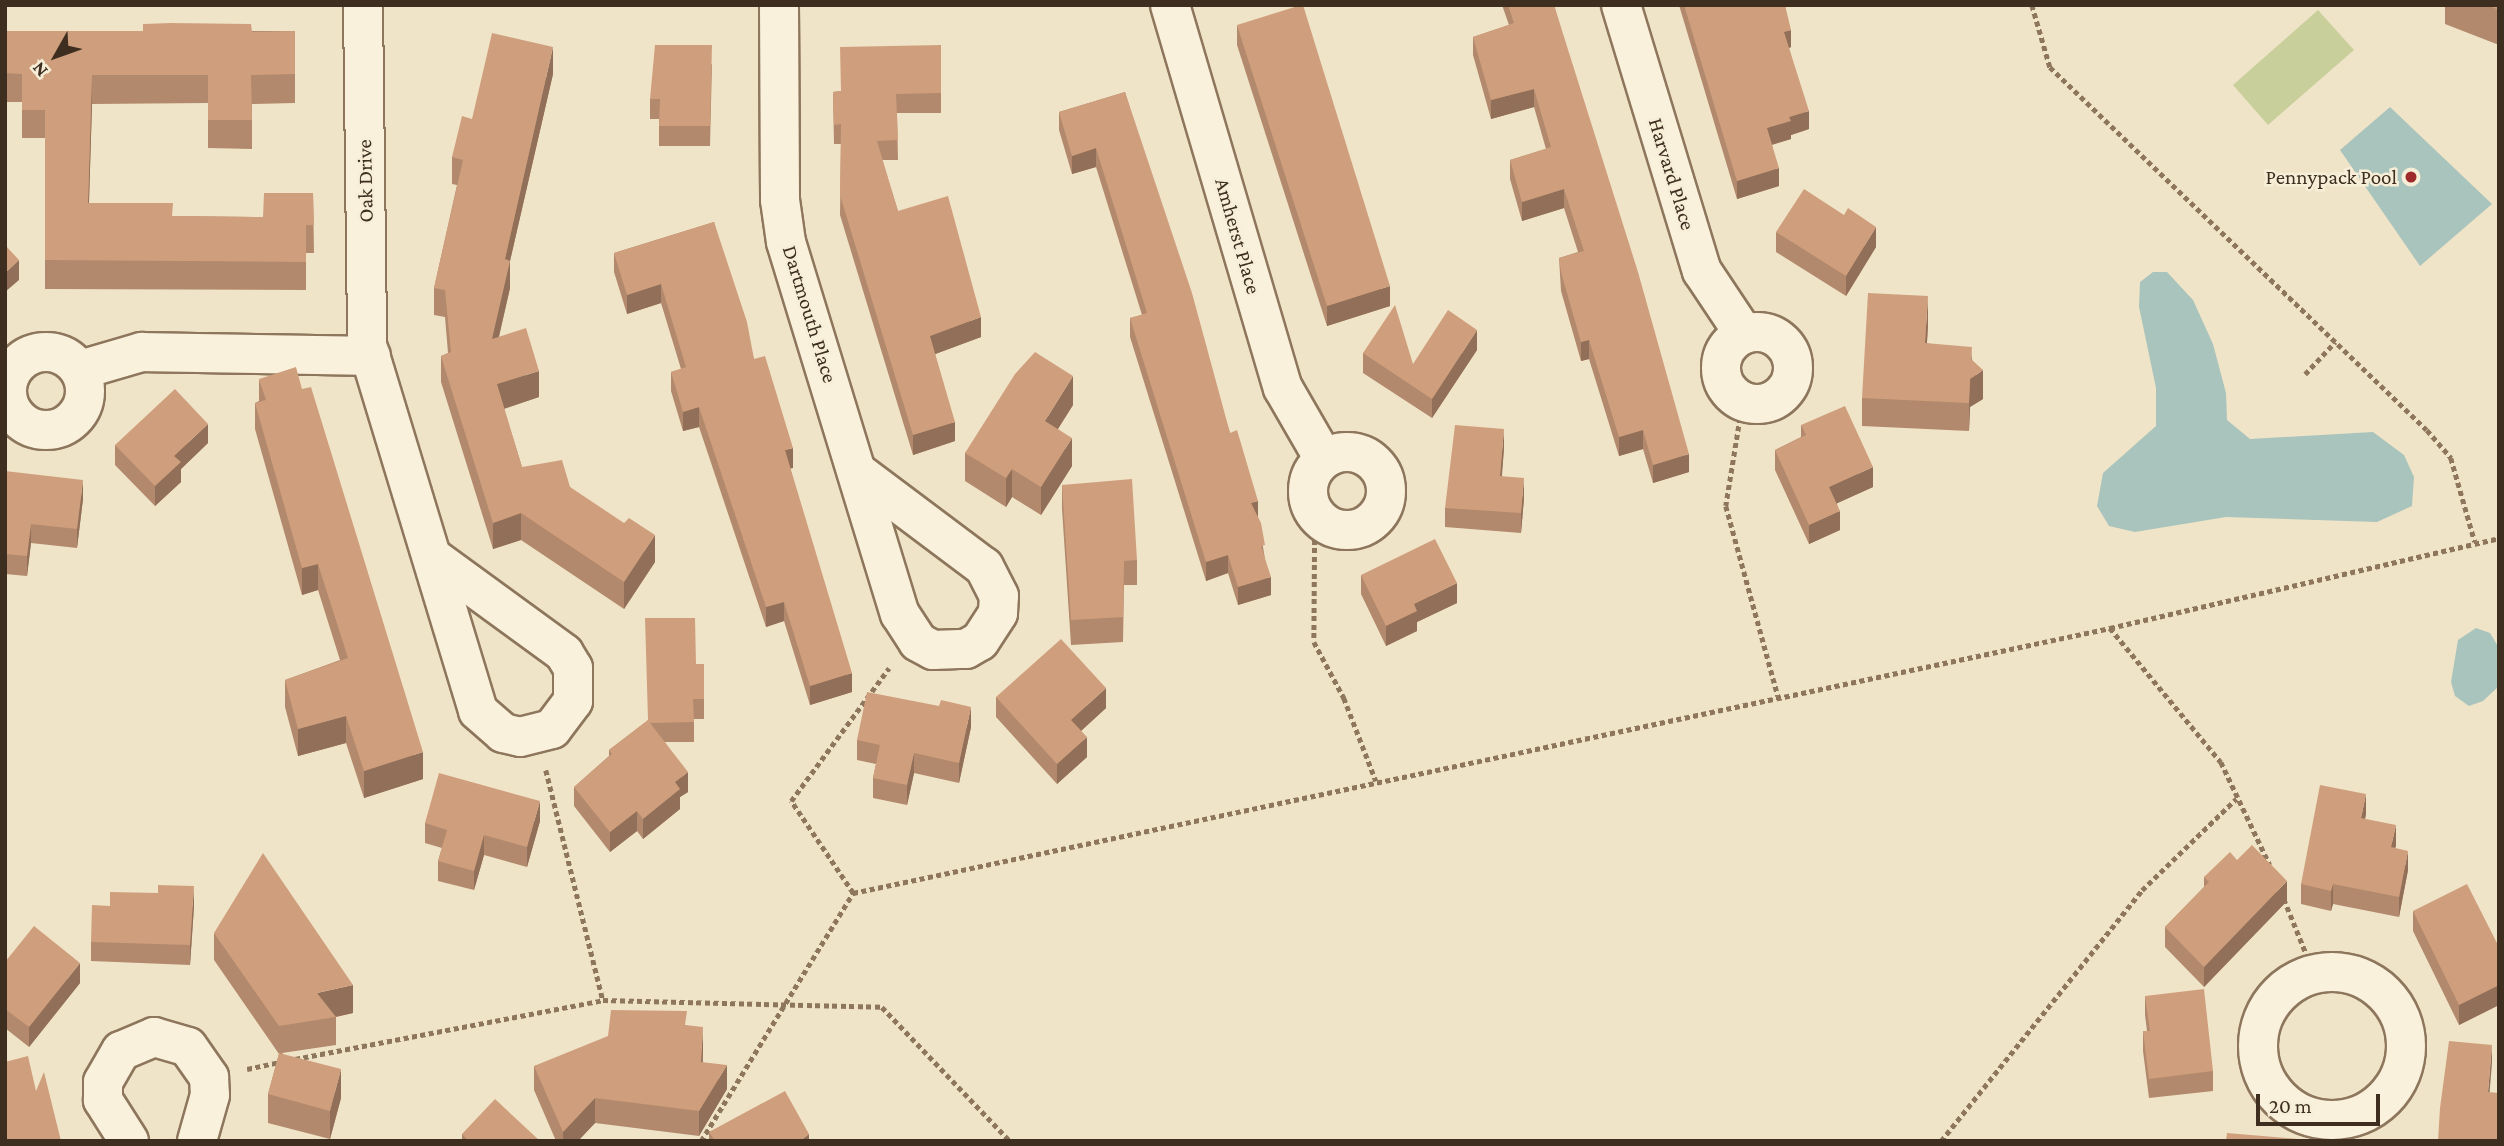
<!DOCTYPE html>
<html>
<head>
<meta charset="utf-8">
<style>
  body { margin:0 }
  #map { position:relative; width:2504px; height:1146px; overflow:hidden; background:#f0e4c8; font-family:"Crimson Pro",serif }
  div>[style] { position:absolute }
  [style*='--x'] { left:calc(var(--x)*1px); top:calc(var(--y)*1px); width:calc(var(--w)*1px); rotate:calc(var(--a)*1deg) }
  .green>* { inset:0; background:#c9cf9b }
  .water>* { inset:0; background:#a9c4bc }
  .path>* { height:4.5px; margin-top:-2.25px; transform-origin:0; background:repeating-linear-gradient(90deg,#8d765c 0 5px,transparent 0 8.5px) }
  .roads { filter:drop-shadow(2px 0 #8d765c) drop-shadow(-2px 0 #8d765c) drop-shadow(0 2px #8d765c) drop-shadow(0 -2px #8d765c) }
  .minor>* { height:38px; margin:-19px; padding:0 19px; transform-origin:19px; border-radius:19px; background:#faf1dc }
  .minor>.ring { margin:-19px; padding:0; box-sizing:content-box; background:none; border:38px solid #faf1dc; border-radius:50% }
  .wall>* { inset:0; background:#b2896c }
  .shaded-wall>* { inset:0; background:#916f58 }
  .building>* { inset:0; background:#cf9f7d }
  .dots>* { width:19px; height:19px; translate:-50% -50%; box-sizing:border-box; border:4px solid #f7eed8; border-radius:50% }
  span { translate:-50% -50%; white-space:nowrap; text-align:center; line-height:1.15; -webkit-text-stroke:5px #f7eed8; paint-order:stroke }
  .street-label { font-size:21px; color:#3d2e20 }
  .poi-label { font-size:21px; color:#3d2e20 }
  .right { translate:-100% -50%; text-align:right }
  .frame { position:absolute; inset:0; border:7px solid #3d2e20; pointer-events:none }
  .north { position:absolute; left:21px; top:21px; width:70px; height:70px; -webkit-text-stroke:5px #f7eed8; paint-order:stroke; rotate:230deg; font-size:19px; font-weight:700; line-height:28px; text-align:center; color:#3d2e20 }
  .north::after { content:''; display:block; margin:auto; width:24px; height:32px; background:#3d2e20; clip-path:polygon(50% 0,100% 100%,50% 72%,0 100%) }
  .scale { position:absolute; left:2256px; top:1094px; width:124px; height:32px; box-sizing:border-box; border:4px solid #3d2e20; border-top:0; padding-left:9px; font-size:21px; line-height:24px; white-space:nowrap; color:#3d2e20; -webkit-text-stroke:5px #f7eed8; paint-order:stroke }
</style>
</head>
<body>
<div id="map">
  <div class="green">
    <i style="clip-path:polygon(2318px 10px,2354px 50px,2268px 125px,2233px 85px)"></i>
  </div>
  <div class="water">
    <i style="clip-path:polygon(2390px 107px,2492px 204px,2420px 266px,2340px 150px)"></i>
    <i style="clip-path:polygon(2153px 272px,2167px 272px,2193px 300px,2213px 344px,2226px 393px,2227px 420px,2250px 439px,2373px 432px,2404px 455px,2414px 477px,2412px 506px,2377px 522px,2226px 517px,2135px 532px,2109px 526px,2097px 506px,2103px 473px,2156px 426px,2156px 388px,2139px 307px,2140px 282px)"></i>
    <i style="clip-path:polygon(2476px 628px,2490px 633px,2499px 648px,2499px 686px,2483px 701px,2469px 706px,2455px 696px,2451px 682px,2458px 640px)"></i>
  </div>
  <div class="path">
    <i style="--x:2032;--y:5;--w:65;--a:73.8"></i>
    <i style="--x:2050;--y:67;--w:523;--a:43.92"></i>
    <i style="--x:2427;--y:430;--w:37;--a:49"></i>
    <i style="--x:2451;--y:458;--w:87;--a:74.1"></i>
    <i style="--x:2305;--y:374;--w:44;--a:-46.8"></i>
    <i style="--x:1743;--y:401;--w:106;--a:99.2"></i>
    <i style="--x:1726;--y:506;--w:197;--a:74.7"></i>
    <i style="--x:1315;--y:514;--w:128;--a:90.4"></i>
    <i style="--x:1314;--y:642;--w:64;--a:61.8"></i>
    <i style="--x:1344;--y:698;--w:89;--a:68.9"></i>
    <i style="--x:2110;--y:628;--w:174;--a:50.4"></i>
    <i style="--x:2221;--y:762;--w:114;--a:64.6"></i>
    <i style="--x:546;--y:770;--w:237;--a:76.1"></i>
    <i style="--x:853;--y:893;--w:111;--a:-124"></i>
    <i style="--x:791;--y:801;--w:165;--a:-53.6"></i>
    <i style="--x:2284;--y:899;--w:80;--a:67.9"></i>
    <i style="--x:295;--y:1059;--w:314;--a:-10.8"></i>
    <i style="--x:603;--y:1000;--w:279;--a:1.4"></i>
    <i style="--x:882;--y:1007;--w:185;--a:46.3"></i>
    <i style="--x:247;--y:1069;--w:34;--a:-12"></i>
    <i style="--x:701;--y:1141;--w:291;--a:-58.5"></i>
    <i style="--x:853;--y:893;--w:1285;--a:-11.9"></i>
    <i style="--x:2110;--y:628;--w:399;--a:-13"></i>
    <i style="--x:1941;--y:1141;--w:322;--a:-51.3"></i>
    <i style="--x:2142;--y:890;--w:131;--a:-44.1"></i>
  </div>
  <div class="roads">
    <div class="minor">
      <i style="--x:363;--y:5;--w:340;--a:89.3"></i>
      <i style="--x:367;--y:345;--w:382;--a:73.1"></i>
      <i style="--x:478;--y:711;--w:33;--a:41"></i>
      <i style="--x:503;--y:733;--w:17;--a:13"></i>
      <i style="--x:520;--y:737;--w:33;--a:-14"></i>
      <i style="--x:552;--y:729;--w:35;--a:-53"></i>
      <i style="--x:573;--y:701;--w:33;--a:-90"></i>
      <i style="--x:573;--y:668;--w:17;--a:-121"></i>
      <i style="--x:564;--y:653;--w:160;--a:-143.9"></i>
      <i style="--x:779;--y:5;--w:195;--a:89.7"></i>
      <i style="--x:780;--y:200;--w:42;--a:81.9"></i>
      <i style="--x:786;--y:242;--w:389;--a:73"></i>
      <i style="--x:900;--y:614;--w:33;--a:57"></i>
      <i style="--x:918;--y:642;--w:17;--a:28"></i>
      <i style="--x:933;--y:650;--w:33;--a:-2"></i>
      <i style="--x:966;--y:649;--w:16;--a:-30"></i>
      <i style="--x:980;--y:641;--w:33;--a:-57"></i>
      <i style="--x:998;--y:613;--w:17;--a:-87"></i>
      <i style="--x:999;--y:596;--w:33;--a:-117"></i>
      <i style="--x:984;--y:567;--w:155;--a:-143.1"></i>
      <i style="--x:1170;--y:5;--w:399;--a:73.6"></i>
      <i style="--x:1283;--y:388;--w:82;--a:60"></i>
      <i style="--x:1621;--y:5;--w:278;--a:73.1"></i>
      <i style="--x:1702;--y:271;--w:76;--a:56.3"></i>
      <i class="ring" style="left:1721px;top:332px;width:34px;height:34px"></i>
      <i class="ring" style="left:7px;top:352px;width:40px;height:40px"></i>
      <i style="--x:80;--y:370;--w:65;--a:-16.2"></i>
      <i style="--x:142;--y:352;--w:229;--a:1"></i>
      <i class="ring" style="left:1308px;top:452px;width:40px;height:40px"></i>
      <i class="ring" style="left:2258px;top:972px;width:110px;height:110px"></i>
      <i style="--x:129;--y:1141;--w:49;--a:-122.4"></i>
      <i style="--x:103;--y:1100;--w:18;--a:-90"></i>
      <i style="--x:103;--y:1082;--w:36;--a:-60"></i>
      <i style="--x:121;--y:1051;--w:36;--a:-23"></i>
      <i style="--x:154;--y:1037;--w:35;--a:16"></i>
      <i style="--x:188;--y:1047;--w:37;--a:55"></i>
      <i style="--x:209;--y:1077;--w:18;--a:87"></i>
      <i style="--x:210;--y:1095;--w:48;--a:105.8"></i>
    </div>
  </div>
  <div class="wall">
    <i style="clip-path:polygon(1502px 5px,1554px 5px,1689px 472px,1653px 483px,1643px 449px,1619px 456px,1589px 359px,1581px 361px,1561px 291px,1559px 258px,1578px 252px,1564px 208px,1522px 221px,1510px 179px,1510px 160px,1546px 149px,1534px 107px,1491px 119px,1473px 55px,1473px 37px,1509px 25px)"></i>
    <i style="clip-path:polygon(1679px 5px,1785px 5px,1791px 47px,1789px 48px,1809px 129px,1791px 135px,1791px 139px,1772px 145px,1779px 186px,1737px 199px)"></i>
    <i style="clip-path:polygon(2445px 5px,2499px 5px,2499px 45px,2445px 24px)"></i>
    <i style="clip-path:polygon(1237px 25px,1390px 306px,1327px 326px,1237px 45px)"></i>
    <i style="clip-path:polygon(5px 31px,295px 31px,295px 103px,252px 104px,252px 149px,208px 148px,208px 103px,92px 104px,89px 203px,173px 216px,263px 217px,313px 193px,314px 253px,306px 253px,306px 290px,45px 289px,45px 138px,22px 138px,22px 102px,5px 102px)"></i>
    <i style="clip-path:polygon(941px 45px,941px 113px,897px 113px,898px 160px,882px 160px,898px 211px,981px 337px,935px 354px,955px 441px,913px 455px,840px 215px,841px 144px,834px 144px,833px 92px,841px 91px)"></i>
    <i style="clip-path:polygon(712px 64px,710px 146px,659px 146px,659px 119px,650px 119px,650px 99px)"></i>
    <i style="clip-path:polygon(553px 74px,510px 261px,510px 288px,499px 337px,539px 397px,504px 409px,522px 467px,570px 487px,655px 562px,624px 609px,521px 540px,493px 549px,441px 382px,441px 356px,448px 353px,445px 317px,434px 315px,434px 288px,457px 185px,452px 184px,452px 157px,472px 119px)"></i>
    <i style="clip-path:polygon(1125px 92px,1230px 433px,1258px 517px,1271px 595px,1238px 605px,1228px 573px,1206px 581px,1130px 337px,1130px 318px,1142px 315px,1096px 167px,1072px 174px,1059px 130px,1059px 112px)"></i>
    <i style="clip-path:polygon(714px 222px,754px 359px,793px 468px,790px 468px,852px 692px,810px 705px,784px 621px,766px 627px,699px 427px,683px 431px,671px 391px,671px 372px,681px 369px,661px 303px,627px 314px,614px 272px,614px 253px)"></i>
    <i style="clip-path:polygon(1776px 232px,1876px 247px,1846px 296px,1776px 252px)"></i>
    <i style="clip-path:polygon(1928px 325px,1927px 343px,1972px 359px,1983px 399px,1970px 407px,1969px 431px,1862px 426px,1862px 398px)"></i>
    <i style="clip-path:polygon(1477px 350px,1432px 418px,1363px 373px,1363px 353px,1413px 364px)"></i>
    <i style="clip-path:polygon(259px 379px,423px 779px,364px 798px,346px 743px,298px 756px,285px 707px,285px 680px,340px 660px,318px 590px,302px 595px,255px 429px,255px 403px,259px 401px)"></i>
    <i style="clip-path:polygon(1073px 405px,1058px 429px,1072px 466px,1041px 515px,1012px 497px,1006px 507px,965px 481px,965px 453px)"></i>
    <i style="clip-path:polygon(1801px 425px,1873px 487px,1837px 503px,1840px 530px,1809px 544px,1775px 470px,1775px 450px,1801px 437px)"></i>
    <i style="clip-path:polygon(208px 443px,181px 469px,181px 482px,155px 506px,115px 465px,115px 445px)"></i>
    <i style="clip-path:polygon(1504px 448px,1502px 476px,1524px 498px,1521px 533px,1445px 527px,1445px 508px)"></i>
    <i style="clip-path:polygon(5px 471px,83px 499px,77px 548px,31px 543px,27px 576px,5px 574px)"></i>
    <i style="clip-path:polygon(1062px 485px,1137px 560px,1137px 585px,1124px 585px,1123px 642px,1071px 645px,1062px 509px)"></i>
    <i style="clip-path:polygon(1361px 575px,1457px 603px,1417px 622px,1417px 631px,1386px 646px,1361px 594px)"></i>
    <i style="clip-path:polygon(696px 664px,704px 664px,704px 719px,694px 719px,694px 742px,665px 742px,688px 792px,680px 797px,680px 809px,643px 839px,637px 831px,610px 852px,574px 806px,574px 787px,609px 756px,609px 750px,647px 721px)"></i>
    <i style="clip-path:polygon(996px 697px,1106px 708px,1081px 731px,1087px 757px,1057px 784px,996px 717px)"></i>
    <i style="clip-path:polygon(971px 727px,959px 783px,914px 773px,907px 805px,873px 798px,873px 778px,876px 764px,857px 760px,857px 740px)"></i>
    <i style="clip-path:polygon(2366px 814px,2365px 819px,2396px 845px,2395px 848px,2408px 870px,2399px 917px,2333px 904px,2331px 911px,2301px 904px,2301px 884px)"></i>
    <i style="clip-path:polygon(540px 821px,527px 867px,484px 855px,474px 890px,438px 881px,438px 861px,442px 848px,425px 843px,425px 823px)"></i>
    <i style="clip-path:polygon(2237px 860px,2287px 901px,2204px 987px,2165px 947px,2165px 927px,2204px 887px,2204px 877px)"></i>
    <i style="clip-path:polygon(194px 906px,190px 965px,91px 961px,91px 942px)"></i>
    <i style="clip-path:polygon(2413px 911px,2499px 947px,2499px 1005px,2459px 1025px,2413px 931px)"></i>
    <i style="clip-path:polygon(214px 933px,353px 1013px,336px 1017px,336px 1045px,282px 1053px,341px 1098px,330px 1139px,268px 1123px,268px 1094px,279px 1054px,214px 960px)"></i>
    <i style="clip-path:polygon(5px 962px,80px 983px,29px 1047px,5px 1028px)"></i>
    <i style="clip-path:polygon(2145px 996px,2213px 1071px,2213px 1091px,2149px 1098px,2143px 1051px,2143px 1031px,2147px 1031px,2145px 1015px)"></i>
    <i style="clip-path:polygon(687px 1025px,703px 1051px,703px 1062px,727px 1089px,699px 1136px,595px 1123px,578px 1141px,556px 1141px,534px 1090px,534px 1066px)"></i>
    <i style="clip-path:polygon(709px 1132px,809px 1141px,709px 1141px)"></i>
    <i style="clip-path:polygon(462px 1134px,540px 1141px,462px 1141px)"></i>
  </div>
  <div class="shaded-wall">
    <i style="clip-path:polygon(1791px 30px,1791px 47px,1784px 50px,1784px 32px)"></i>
    <i style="clip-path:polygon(553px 47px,553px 74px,510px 261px,510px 288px,492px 366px,492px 339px,505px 259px)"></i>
    <i style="clip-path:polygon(92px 75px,92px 104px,88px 232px,88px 203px)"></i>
    <i style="clip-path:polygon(1534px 89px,1534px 107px,1491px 119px,1491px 100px)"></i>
    <i style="clip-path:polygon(1809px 111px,1809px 129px,1791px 135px,1791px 139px,1767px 146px,1767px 128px,1789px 117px)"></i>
    <i style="clip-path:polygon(1096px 148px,1096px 167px,1072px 174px,1072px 156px)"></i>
    <i style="clip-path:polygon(1779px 168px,1779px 186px,1737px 199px,1737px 181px)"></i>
    <i style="clip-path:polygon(1564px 189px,1564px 208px,1522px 221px,1522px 202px)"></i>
    <i style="clip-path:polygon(1876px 227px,1876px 247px,1846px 296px,1846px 276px)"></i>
    <i style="clip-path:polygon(19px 260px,19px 280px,5px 292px,5px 273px)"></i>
    <i style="clip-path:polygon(661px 284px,661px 303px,627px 314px,627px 295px)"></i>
    <i style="clip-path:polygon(1390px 286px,1390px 306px,1327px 326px,1327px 306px)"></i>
    <i style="clip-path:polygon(1928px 296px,1928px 325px,1925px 372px,1925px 343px)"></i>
    <i style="clip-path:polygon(981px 317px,981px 337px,930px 356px,930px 336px)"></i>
    <i style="clip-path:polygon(1477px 330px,1477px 350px,1432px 418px,1432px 399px)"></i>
    <i style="clip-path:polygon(1589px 340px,1589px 359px,1581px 361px,1581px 342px)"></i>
    <i style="clip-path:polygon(1972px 347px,1972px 378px,1983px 370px,1983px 399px,1970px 407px,1969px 431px,1969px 403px)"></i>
    <i style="clip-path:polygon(539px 371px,539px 397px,497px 411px,497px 384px)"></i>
    <i style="clip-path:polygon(1073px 376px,1073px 405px,1045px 449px,1045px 421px)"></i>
    <i style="clip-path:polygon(699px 407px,699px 427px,683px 431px,683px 412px)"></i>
    <i style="clip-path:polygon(955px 422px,955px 441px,913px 455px,913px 435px)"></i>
    <i style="clip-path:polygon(208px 424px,208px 443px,181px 469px,181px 482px,155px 506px,155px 486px,174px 456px)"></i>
    <i style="clip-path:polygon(1504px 429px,1504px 448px,1500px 495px,1500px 476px)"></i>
    <i style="clip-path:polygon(1643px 430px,1643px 449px,1619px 456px,1619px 437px)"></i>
    <i style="clip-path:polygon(1072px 438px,1072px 466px,1041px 515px,1041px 487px)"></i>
    <i style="clip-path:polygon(793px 448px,793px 468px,785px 470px,785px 450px)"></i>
    <i style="clip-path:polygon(1689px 454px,1689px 472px,1653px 483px,1653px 465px)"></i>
    <i style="clip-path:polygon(1873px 467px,1873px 487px,1829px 507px,1829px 487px)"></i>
    <i style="clip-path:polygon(1012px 469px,1012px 497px,1006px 507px,1006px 478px)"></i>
    <i style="clip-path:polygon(1524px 478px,1524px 498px,1521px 533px,1521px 513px)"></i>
    <i style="clip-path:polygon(83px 480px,83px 499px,77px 548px,77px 529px)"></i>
    <i style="clip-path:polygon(1258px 501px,1258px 520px,1251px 503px)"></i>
    <i style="clip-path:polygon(1840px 511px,1840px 530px,1809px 544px,1809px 525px)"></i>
    <i style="clip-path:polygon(521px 513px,521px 540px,493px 549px,493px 523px)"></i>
    <i style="clip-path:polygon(31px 524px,31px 543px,27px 576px,27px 556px)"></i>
    <i style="clip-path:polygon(655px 535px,655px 562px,624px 609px,624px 582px)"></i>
    <i style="clip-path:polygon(1228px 555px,1228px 573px,1206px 581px,1206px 562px)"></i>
    <i style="clip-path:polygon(318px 564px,318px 590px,302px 595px,302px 568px)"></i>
    <i style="clip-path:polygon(1271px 577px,1271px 595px,1238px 605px,1238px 587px)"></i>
    <i style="clip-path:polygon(1457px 583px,1457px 603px,1417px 622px,1417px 631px,1386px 646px,1386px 626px,1414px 604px)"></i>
    <i style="clip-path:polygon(784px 602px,784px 621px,766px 627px,766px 607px)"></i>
    <i style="clip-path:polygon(852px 673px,852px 692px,810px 705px,810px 686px)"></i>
    <i style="clip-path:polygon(1106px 688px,1106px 708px,1071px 740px,1071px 720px)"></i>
    <i style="clip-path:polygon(971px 707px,971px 727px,959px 783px,959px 763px)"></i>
    <i style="clip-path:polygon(346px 716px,346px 743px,298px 756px,298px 729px)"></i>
    <i style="clip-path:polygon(1087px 737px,1087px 757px,1057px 784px,1057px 764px)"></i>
    <i style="clip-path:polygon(423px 752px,423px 779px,364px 798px,364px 771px)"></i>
    <i style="clip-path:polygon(914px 753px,914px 773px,907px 805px,907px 785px)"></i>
    <i style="clip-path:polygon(688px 772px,688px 792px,680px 797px,680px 809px,643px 839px,643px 819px,675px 782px)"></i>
    <i style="clip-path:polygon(2366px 794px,2366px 814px,2361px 838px,2361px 818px)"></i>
    <i style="clip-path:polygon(540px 801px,540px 821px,527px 867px,527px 847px)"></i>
    <i style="clip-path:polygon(637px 811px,637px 831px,610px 852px,610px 832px)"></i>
    <i style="clip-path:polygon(2396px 825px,2396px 845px,2391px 867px,2391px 847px)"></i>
    <i style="clip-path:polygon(484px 835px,484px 855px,474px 890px,474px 871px)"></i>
    <i style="clip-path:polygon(2408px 851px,2408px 870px,2399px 917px,2399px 897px)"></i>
    <i style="clip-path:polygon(2287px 881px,2287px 901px,2204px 987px,2204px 967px)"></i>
    <i style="clip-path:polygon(2333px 884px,2333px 904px,2331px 911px,2331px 891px)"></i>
    <i style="clip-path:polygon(194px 886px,194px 906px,190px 965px,190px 945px)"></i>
    <i style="clip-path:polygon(80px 963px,80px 983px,29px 1047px,29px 1027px)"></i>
    <i style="clip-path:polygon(353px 985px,353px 1013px,330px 1018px,317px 993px)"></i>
    <i style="clip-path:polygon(2499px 985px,2499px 1005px,2459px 1025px,2459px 1005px)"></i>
    <i style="clip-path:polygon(703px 1027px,703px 1051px,701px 1086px,701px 1062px)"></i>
    <i style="clip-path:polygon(2492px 1045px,2492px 1063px,2488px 1111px,2488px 1092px)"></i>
    <i style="clip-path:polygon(727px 1065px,727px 1089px,699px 1136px,699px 1111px)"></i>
    <i style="clip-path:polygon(341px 1069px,341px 1098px,330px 1139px,330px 1111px)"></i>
    <i style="clip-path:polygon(595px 1098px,595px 1123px,578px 1141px,563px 1141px,563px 1132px)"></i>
    <i style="clip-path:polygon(809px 1134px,809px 1141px,800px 1141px)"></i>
  </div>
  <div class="building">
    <i style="clip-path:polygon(1301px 5px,1303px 5px,1390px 286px,1327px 306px,1237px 25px)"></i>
    <i style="clip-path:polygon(1508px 5px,1554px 5px,1638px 272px,1689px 454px,1653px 465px,1643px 430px,1619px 437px,1589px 340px,1581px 342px,1561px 272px,1559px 258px,1584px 251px,1564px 189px,1522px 202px,1510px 160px,1551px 147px,1534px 89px,1491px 100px,1473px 37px,1514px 23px)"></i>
    <i style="clip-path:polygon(1684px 5px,1785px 5px,1791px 30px,1784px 32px,1809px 111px,1789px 117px,1791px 121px,1767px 128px,1779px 168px,1737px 181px)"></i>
    <i style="clip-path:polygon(2487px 5px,2499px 5px,2499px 10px)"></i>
    <i style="clip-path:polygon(171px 23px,251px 24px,252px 32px,295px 31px,295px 74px,251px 75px,252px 120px,208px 120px,208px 75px,92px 75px,88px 203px,173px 203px,172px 216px,263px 217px,264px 193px,313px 193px,314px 225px,306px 225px,306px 262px,45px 260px,45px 110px,22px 110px,22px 74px,5px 73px,5px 31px,143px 31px,143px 24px)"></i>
    <i style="clip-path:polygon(492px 33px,553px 47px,505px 259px,510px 261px,492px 339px,526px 328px,539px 371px,497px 384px,522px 467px,562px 460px,570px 487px,624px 523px,629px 518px,655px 535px,624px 582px,521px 513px,493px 523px,441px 356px,451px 352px,445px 290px,434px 288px,463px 160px,452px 157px,462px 116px,472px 119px)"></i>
    <i style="clip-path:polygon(655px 45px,712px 45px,710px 126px,659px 126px,660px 99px,650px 99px)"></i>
    <i style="clip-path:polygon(941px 45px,941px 93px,896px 94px,898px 140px,877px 141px,898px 211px,948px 196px,981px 317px,930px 336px,955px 422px,913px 435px,840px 195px,841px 124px,834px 125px,833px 92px,841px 91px,840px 47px)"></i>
    <i style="clip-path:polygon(1125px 92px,1192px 293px,1230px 433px,1237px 430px,1258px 501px,1251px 503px,1261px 523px,1265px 545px,1261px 546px,1271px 577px,1238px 587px,1228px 555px,1206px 562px,1130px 318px,1147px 313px,1096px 148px,1072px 156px,1059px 112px)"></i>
    <i style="clip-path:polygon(1804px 189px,1844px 215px,1848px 208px,1876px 227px,1846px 276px,1776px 232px)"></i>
    <i style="clip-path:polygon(714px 222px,747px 322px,754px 359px,765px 356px,793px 448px,785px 450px,852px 673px,810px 686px,784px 602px,766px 607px,699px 407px,683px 412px,671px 372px,686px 367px,661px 284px,627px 295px,614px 253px)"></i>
    <i style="clip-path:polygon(5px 245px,19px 260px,5px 273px)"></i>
    <i style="clip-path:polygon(1868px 293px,1928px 296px,1925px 343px,1972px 347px,1971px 359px,1983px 370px,1970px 379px,1969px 403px,1862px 398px)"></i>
    <i style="clip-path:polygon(1395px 305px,1413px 364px,1448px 310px,1477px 330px,1432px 399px,1363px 353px)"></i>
    <i style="clip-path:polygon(1035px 352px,1073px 376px,1045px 421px,1072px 438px,1041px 487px,1012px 469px,1006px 478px,965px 453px,1015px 374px)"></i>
    <i style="clip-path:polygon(296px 367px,302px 389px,311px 387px,423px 752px,364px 771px,346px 716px,298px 729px,285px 680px,348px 658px,318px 564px,302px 568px,255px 403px,266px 400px,259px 379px)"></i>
    <i style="clip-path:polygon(175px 389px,208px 424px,174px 456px,181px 462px,155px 486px,115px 445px)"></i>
    <i style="clip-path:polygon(1845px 406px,1873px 467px,1829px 487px,1840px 511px,1809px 525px,1775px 450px,1806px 435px,1801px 425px)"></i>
    <i style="clip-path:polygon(1455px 425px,1504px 429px,1500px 476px,1524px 478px,1521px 513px,1445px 508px)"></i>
    <i style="clip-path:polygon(5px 471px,83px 480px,77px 529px,31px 524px,27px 556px,5px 554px)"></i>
    <i style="clip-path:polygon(1132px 479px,1137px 560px,1124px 561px,1123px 617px,1071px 620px,1062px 485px)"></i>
    <i style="clip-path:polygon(1435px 539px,1457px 583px,1414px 604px,1417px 611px,1386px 626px,1361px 575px)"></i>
    <i style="clip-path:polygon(645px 618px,695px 618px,696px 664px,704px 664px,704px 699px,693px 699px,694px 722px,650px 723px,688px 772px,675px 782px,680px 789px,643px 819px,637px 811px,610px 832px,574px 787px,612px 754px,609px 750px,648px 720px)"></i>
    <i style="clip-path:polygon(1061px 639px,1106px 688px,1071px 720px,1087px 737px,1057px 764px,996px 697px)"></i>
    <i style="clip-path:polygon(867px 692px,939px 706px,941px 700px,971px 707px,959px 763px,914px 753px,907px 785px,873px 778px,880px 745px,857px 740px)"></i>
    <i style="clip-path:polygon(439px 773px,540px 801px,527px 847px,484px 835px,474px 871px,438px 861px,447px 830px,425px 823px)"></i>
    <i style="clip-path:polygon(2320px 785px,2366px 794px,2361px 818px,2396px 825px,2391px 847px,2408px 851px,2399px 897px,2333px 884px,2331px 891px,2301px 884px)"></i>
    <i style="clip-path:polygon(2252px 845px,2287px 881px,2204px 967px,2165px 927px,2209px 882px,2204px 877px,2230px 852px,2237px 860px)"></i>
    <i style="clip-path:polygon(263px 853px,353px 985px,317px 993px,336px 1017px,279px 1026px,214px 933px)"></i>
    <i style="clip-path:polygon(2467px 884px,2499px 947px,2499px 985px,2459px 1005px,2413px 911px)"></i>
    <i style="clip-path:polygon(158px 885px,194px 886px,190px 945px,91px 942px,92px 905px,110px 906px,110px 892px,158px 893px)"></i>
    <i style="clip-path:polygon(34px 926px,80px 963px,29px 1027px,5px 1009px,5px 962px)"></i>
    <i style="clip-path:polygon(2204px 989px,2213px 1071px,2149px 1079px,2143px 1031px,2150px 1031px,2145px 996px)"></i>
    <i style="clip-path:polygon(611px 1010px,687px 1011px,685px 1025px,703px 1027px,701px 1062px,727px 1065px,699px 1111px,595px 1098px,563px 1132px,534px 1066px,608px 1036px)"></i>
    <i style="clip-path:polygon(2449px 1041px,2492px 1045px,2488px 1092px,2499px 1093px,2499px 1141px,2438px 1141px,2440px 1108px)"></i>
    <i style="clip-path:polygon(279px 1053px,341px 1069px,330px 1111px,268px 1094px)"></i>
    <i style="clip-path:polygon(28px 1056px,36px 1091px,44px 1072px,61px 1141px,5px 1141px,5px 1062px)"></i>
    <i style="clip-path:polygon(785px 1091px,809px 1134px,800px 1141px,715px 1141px,709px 1132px)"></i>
    <i style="clip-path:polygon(495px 1099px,540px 1141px,469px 1141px,462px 1134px)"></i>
    <i style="clip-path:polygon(2227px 1133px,2322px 1141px,2226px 1141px)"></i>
  </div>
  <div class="dots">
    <i style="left:2411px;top:177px;background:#9e2a2b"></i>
  </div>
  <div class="street-label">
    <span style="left:1672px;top:174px;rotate:73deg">Harvard Place</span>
    <span style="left:365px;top:181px;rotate:-91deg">Oak Drive</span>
    <span style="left:1238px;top:236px;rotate:74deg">Amherst Place</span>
    <span style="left:810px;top:314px;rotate:73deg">Dartmouth Place</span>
  </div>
  <div class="poi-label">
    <span class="right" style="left:2397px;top:177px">Pennypack Pool</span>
  </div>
  <div class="frame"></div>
  <div class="north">N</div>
  <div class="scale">20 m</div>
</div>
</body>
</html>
